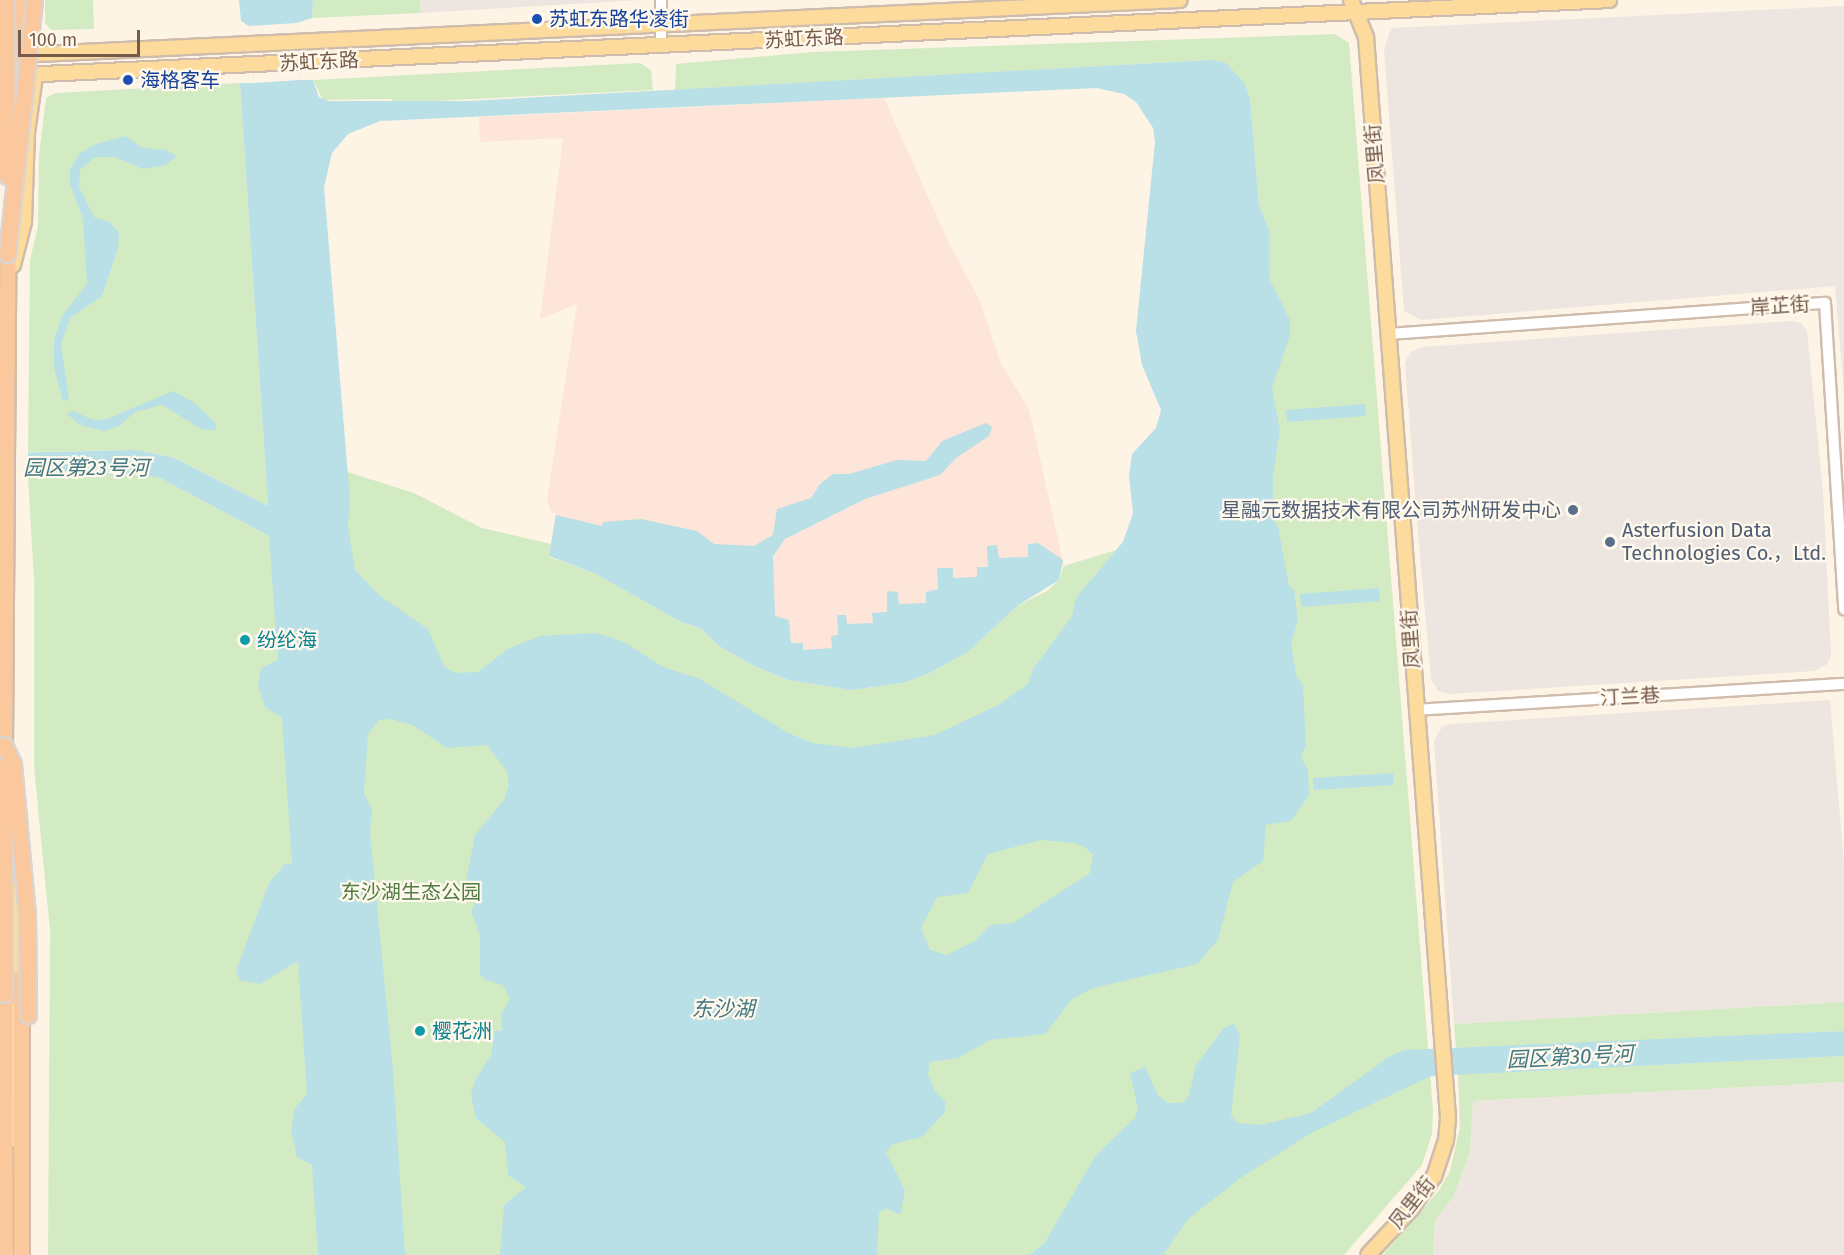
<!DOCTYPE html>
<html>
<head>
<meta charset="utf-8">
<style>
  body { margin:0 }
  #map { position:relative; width:1844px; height:1255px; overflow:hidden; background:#fdf4e6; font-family:"Fira Sans","Noto Sans SC",sans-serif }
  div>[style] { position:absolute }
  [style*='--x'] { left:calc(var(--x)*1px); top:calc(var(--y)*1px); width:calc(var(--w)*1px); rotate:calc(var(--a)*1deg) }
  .commercial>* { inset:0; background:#fde5d9 }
  .industrial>* { inset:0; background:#ede6e0 }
  .green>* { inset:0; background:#d3ebc3 }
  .water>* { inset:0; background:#b9dfe7 }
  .pier>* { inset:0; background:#fdf4e6 }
  .roads { filter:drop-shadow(2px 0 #cfbcac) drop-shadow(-2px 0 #cfbcac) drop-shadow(0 2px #cfbcac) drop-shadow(0 -2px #cfbcac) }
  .tertiary>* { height:10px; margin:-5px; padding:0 5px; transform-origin:5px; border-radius:5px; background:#fff }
  .primary>* { height:14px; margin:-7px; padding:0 7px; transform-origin:7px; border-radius:7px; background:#fcdb9d }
  .trunk>* { height:15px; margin:-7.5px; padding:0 7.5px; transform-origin:7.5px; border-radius:7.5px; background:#fac89c }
  .bridges { filter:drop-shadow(2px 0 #dbd4d0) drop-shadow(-2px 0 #dbd4d0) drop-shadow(0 2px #dbd4d0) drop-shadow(0 -2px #dbd4d0) }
  .trunk-bridge>* { height:15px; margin:-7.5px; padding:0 7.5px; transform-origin:7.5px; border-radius:7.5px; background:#fac89c }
  .dots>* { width:16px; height:16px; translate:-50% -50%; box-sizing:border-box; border:3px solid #fff8ec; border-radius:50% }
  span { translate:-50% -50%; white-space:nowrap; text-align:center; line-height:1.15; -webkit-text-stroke:4.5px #fff8ec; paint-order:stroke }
  .transit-label { font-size:20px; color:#164399 }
  .left { translate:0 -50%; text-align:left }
  .street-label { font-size:20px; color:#765b4a }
  .service-label { font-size:20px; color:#4e5e75 }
  .right { translate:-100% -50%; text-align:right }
  .culture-label { font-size:20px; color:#0d838f }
  .park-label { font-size:20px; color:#527c42 }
  .water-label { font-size:21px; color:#407783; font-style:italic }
  .scale { position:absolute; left:18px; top:30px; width:122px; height:27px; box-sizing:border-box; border:3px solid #765b4a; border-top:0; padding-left:8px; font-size:18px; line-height:21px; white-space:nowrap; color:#765b4a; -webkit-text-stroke:4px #fff8ec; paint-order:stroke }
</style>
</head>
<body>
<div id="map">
  <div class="commercial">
    <i style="clip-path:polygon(884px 98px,947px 239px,980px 301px,1001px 364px,1029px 409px,1064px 566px,852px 690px,549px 556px,556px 513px,551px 512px,547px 499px,577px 304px,540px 319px,563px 138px,480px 142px,479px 117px)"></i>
  </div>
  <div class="industrial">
    <i style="clip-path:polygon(420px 0,639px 0,421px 13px)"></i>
    <i style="clip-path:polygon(1844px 6px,1844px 393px,1835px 286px,1421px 320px,1404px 311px,1384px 50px,1391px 28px)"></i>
    <i style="clip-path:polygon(1792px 321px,1801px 323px,1807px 331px,1823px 491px,1831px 655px,1827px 664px,1815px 671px,1450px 694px,1438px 691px,1431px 679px,1417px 521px,1405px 362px,1411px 352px,1422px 347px)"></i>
    <i style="clip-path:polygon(1830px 700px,1844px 862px,1844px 1002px,1454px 1024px,1434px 741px,1442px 727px,1450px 724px)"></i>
    <i style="clip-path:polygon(1844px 1082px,1844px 1255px,1433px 1255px,1435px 1221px,1453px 1197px,1470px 1153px,1473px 1101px)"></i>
  </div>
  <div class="green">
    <i style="clip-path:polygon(45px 0,93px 0,94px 29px,51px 30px,45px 23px)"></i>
    <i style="clip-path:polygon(313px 0,420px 0,421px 13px,312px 18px)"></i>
    <i style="clip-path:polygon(1335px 34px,1349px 43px,1433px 1111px,1432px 1134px,1422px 1165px,1344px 1255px,48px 1255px,50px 931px,34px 767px,34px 580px,28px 477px,140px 474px,160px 478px,269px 536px,348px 472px,414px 493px,482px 528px,551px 544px,549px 557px,596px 574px,681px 622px,700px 628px,719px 646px,754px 666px,788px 680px,853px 690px,903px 683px,928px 674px,968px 652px,1017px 606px,1047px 591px,1059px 580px,1064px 566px,1116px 550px,1123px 542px,1259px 205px,1250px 100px,1245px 85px,1210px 60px,675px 90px,676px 64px,813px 52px)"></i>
    <i style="clip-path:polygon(640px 63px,651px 70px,653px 90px,394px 103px,392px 99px,323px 100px,313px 80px)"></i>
    <i style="clip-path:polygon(240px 83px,268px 506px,176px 458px,136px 450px,28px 452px,30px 260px,38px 226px,39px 155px,46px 98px,55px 93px)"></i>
    <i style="clip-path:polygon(1844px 1002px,1844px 1031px,1456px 1050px,1454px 1024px)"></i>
    <i style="clip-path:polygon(1844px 1056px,1844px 1082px,1473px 1101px,1470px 1153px,1453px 1197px,1435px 1221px,1433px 1255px,1383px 1255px,1439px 1190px,1450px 1171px,1460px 1127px,1458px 1074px)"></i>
  </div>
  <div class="water">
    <i style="clip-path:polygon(evenodd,239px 0,313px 0,312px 18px,297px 23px,300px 80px,313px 80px,319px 97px,328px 101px,469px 101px,1210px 60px,1226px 63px,1245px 84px,1250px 99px,1259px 205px,1269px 230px,1269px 278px,1290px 320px,1290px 335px,1272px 388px,1280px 430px,1273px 475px,1273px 519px,1278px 527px,1289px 586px,1294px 590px,1298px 621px,1291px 643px,1296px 675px,1303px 685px,1306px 746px,1301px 757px,1308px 771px,1309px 795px,1291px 821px,1266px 825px,1263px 861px,1233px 882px,1218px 940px,1197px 964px,1093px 988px,1072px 999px,1045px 1034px,990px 1040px,958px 1058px,930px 1062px,928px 1074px,935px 1091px,945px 1101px,945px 1112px,922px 1137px,893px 1144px,886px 1152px,905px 1191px,900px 1215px,886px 1208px,879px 1212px,877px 1255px,500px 1255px,504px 1205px,526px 1187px,508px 1175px,505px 1142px,476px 1118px,471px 1095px,475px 1080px,491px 1055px,495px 1031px,502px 1031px,501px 1015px,510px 999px,503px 985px,486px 980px,480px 974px,480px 935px,471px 911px,476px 903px,468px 894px,467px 876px,475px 835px,504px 800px,509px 784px,507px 772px,487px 745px,447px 748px,413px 725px,390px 719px,379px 720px,368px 734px,364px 793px,372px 810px,370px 833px,393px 1070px,405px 1255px,318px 1255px,312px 1165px,297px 1157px,291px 1131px,295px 1108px,307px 1094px,298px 961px,260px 984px,240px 980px,236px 971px,269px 883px,285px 864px,292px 863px,282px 718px,265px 707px,258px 686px,261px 668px,278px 660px,269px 536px,160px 478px,140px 474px,0 477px,0 453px,136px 450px,175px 458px,268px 506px,240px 83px,254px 83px,249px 26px,241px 21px,239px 0,1096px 88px,1124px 94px,1136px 102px,1153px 128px,1155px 142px,1136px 331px,1142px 365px,1161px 410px,1156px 428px,1132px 454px,1129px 476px,1133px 513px,1123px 542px,1076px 598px,1072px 616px,1033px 669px,1028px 684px,998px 705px,935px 735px,853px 748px,813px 743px,788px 733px,700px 679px,663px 667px,624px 642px,597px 633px,541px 636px,509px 648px,478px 672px,455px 673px,444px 666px,428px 629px,379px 595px,355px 570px,348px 527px,350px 499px,324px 187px,332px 153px,348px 134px,380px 121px,1096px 88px,239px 0,1041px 840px,1075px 843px,1086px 848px,1093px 855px,1090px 873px,1013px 923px,990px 925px,975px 941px,947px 955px,930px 950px,921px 928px,937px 897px,968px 893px,988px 854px,1041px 840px)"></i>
    <i style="clip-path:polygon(125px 136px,143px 148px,166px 150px,177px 156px,166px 165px,143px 169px,114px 157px,95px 157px,80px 170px,79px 187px,94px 217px,110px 222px,119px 233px,118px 248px,102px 296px,70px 318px,61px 344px,69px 400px,63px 401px,54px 368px,54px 340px,62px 316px,87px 284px,83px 219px,70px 185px,70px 169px,80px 153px,96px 144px)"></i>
    <i style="clip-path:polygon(173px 391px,195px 403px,216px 424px,216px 430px,203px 430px,162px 405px,135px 412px,119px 426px,104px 431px,80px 425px,67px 414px,72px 411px,94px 420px,107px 419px)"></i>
    <i style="clip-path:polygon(1365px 404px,1366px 416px,1287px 422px,1286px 410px)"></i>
    <i style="clip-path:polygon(986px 423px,992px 427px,989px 436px,956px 458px,940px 475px,865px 499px,785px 539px,773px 556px,775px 616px,789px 620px,791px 643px,803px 643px,803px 650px,832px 648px,831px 636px,838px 635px,837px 615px,846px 615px,847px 624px,873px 623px,872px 613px,887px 612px,887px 591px,898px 592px,899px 604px,926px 603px,926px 592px,938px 589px,937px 568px,953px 568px,953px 578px,977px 577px,977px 567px,988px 567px,987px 546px,997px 545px,999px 558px,1028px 557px,1028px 544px,1038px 543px,1063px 560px,1059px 580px,1017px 606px,968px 652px,928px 674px,903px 683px,852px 690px,788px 680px,754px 666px,719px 646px,700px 628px,681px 622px,596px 574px,549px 556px,556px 515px,602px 526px,603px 522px,641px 519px,697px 531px,714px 544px,754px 546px,773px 535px,777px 509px,811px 498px,820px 484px,833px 474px,849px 474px,897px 460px,926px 461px,942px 441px)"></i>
    <i style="clip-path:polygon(1379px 588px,1380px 601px,1301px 607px,1300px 594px)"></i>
    <i style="clip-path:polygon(1393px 773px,1394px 785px,1314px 790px,1313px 778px)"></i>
    <i style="clip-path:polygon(1234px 1024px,1240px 1035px,1231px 1116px,1238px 1123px,1261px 1125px,1311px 1113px,1390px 1056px,1405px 1050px,1844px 1031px,1844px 1056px,1431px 1076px,1311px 1133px,1239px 1179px,1188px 1219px,1163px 1255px,1029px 1255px,1044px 1244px,1096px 1155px,1135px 1118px,1138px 1109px,1130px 1073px,1145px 1067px,1158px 1095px,1167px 1103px,1182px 1103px,1189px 1096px,1196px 1065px,1224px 1028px)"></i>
  </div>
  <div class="pier">
    <i style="clip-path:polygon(297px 23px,300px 80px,254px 83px,249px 26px)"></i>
    <i style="clip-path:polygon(0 450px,28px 452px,28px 477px,0 480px)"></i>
  </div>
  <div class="roads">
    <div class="tertiary">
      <i style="--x:661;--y:46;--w:46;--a:-90"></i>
      <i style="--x:1390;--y:334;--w:436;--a:-4.1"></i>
      <i style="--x:1825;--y:303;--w:307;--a:86.4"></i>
      <i style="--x:1415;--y:710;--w:430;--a:-3.5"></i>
    </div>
    <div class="primary">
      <i style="--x:1351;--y:0;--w:40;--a:68"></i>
      <i style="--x:1366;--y:37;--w:1084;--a:85.66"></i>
      <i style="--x:1448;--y:1118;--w:22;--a:95"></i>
      <i style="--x:1446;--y:1140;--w:38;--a:108"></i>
      <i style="--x:1434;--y:1176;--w:39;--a:125"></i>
      <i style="--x:1412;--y:1208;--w:64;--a:133.1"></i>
      <i style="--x:17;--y:55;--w:1164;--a:-2.71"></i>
      <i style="--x:0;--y:76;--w:1611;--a:-2.7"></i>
      <i style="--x:14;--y:128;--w:73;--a:-89.2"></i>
      <i style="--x:13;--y:265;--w:44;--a:-75.7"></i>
      <i style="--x:24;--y:222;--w:89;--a:-88.1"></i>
      <i style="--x:27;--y:133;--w:58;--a:-82"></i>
      <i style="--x:11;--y:831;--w:308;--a:89.4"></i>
    </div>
    <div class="trunk">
      <i style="--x:15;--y:55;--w:55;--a:-84.8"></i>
      <i style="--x:4;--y:745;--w:491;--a:-89.6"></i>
      <i style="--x:13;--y:979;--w:27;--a:73"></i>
      <i style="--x:21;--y:1005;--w:250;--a:90"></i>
      <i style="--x:4;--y:994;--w:261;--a:89.8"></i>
    </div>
  </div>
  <div class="bridges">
    <div class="trunk-bridge">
      <i style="--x:6;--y:0;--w:176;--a:89.7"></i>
      <i style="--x:7;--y:254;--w:255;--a:-83.9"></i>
      <i style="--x:4;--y:745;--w:21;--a:65"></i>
      <i style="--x:13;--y:764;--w:152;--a:84.7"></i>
      <i style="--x:27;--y:915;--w:100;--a:89.4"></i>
      <i style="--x:4;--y:766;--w:228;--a:90"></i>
    </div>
  </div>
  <div class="dots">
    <i style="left:537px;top:19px;background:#1a4fb4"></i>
    <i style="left:128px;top:80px;background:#1a4fb4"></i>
    <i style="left:1573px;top:510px;background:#5c6f8a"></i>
    <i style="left:1610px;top:542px;background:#5c6f8a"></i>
    <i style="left:245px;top:640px;background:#0f9aa8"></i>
    <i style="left:420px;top:1031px;background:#0f9aa8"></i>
  </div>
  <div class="transit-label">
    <span class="left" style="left:549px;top:19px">苏虹东路华凌街</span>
    <span class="left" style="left:140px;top:80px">海格客车</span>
  </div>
  <div class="street-label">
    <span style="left:804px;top:39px;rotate:-3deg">苏虹东路</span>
    <span style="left:319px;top:62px;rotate:-3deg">苏虹东路</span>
    <span style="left:1375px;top:154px;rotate:-95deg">凤里街</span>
    <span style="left:1780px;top:306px;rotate:-4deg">岸芷街</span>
    <span style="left:1411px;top:639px;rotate:-94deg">凤里街</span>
    <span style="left:1630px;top:697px;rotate:-3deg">汀兰巷</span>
    <span style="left:1412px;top:1203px;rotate:-52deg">凤里街</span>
  </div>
  <div class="service-label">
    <span class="right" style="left:1561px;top:510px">星融元数据技术有限公司苏州研发中心</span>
    <span class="left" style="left:1622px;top:542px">Asterfusion Data<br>Technologies Co.，Ltd.</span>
  </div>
  <div class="culture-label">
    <span class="left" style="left:257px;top:640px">纷纶海</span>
    <span class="left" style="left:432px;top:1031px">樱花洲</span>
  </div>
  <div class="park-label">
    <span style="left:411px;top:892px">东沙湖生态公园</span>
  </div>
  <div class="water-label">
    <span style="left:86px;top:468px">园区第23号河</span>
    <span style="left:723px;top:1009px">东沙湖</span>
    <span style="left:1570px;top:1057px;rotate:-3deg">园区第30号河</span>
  </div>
  <div class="scale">100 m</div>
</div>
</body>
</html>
